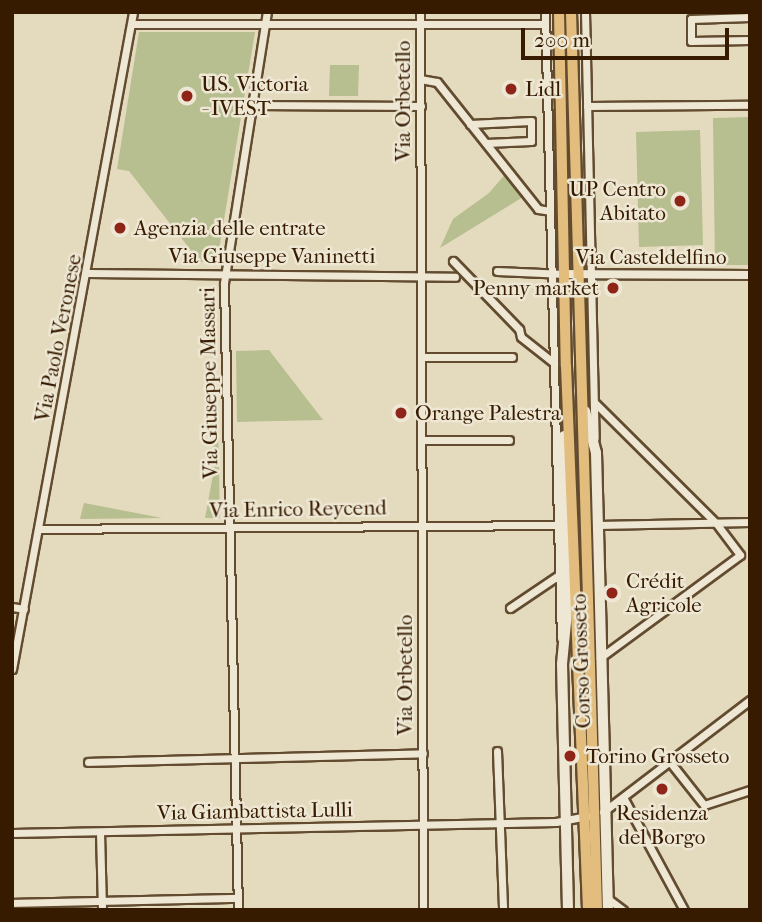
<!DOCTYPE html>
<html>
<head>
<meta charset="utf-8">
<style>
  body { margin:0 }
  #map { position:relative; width:762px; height:922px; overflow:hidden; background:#e4dabd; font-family:"IM FELL French Canon",serif }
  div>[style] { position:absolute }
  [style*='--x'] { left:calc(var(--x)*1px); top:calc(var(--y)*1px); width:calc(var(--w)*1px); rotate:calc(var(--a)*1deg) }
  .green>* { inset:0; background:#b7be8f }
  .roads { filter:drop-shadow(2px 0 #624b2f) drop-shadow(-2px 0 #624b2f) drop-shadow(0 2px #624b2f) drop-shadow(0 -2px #624b2f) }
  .minor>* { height:7px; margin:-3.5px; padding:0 3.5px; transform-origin:3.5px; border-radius:3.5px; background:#ede7d4 }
  .tertiary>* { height:8px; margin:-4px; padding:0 4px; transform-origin:4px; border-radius:4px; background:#ede7d4 }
  .secondary>* { height:10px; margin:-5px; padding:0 5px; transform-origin:5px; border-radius:5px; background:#ede7d4 }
  .primary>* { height:10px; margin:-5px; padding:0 5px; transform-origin:5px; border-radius:5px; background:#e2bd7e }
  .dots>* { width:19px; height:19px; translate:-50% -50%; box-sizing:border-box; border:4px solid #ede7d4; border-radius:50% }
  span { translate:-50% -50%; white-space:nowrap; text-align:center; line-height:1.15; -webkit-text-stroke:5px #ede7d4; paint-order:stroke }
  .poi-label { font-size:21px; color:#371b00 }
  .left { translate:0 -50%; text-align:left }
  .right { translate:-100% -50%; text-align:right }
  .street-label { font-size:21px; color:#371b00 }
  .frame { position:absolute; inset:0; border:14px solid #371b00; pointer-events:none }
  .scale { position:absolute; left:521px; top:28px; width:208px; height:32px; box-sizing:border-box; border:4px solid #371b00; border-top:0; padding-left:9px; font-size:21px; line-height:24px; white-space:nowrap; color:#371b00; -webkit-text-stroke:5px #ede7d4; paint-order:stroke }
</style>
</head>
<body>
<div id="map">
  <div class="green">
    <i style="clip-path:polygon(139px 32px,255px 32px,217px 262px,200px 262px,129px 171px,117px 169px)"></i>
    <i style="clip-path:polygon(330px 65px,359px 65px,358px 96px,329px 96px)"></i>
    <i style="clip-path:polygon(750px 117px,750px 265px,715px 265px,713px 118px)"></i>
    <i style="clip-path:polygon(700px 130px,703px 245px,639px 247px,636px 132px)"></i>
    <i style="clip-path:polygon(508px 171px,523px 197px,440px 248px,453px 219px,489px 193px)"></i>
    <i style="clip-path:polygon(269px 350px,323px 420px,237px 422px,236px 351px)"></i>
    <i style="clip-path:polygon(218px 423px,220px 518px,205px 518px,218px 448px,213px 447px)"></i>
    <i style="clip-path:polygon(84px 503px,162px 518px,80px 519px)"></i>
  </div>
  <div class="roads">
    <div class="minor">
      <i style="--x:420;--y:12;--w:898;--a:89.81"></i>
      <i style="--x:545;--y:12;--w:626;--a:88.54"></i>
      <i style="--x:585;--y:12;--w:426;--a:88.7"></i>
      <i style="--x:750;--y:17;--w:59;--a:178.1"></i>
      <i style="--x:691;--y:19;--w:22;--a:90"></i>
      <i style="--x:691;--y:41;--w:59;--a:-1"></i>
      <i style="--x:132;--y:24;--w:413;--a:0"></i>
      <i style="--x:420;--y:79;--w:17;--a:10"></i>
      <i style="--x:437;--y:82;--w:162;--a:51.5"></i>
      <i style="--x:538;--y:209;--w:12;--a:9"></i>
      <i style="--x:252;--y:105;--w:169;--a:0.3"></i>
      <i style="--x:587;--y:106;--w:163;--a:-0.4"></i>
      <i style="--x:470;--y:124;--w:61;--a:-2.8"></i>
      <i style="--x:531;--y:121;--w:20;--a:90"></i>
      <i style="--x:531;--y:141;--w:45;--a:177.5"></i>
      <i style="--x:453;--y:261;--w:95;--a:45.9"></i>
      <i style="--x:519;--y:329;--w:8;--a:76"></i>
      <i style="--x:521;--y:337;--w:42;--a:38.2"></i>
      <i style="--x:497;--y:271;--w:68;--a:2.5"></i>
      <i style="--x:88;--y:273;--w:367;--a:0.6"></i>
      <i style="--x:421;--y:357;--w:91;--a:0"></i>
      <i style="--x:595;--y:403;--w:170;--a:44.8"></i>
      <i style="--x:716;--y:523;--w:40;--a:53"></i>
      <i style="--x:740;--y:555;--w:174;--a:143.7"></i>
      <i style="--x:422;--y:440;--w:87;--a:0"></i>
      <i style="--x:597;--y:525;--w:153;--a:-1.1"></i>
      <i style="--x:38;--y:529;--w:521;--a:-0.44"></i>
      <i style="--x:12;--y:607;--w:12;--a:9"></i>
      <i style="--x:510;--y:608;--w:59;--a:-34"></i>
      <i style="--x:12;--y:669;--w:668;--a:-79.56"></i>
      <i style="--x:497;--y:751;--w:159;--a:87.8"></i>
      <i style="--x:88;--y:762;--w:335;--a:-1.5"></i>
      <i style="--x:670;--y:762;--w:55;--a:51.7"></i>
      <i style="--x:704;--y:805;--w:48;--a:-18.1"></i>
      <i style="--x:624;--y:799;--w:126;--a:61.6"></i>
      <i style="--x:603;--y:812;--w:185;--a:-37.3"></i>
      <i style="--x:100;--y:832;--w:78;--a:88.5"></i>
      <i style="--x:12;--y:833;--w:544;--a:-1.16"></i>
      <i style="--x:556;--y:822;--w:33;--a:-11"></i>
      <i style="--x:607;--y:898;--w:20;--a:37"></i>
      <i style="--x:12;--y:903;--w:226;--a:-1.3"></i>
      <i style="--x:238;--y:910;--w:627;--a:-91.28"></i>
      <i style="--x:224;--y:283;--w:274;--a:-81"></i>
    </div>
    <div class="tertiary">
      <i style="--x:565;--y:274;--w:185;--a:0.3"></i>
    </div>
    <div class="secondary">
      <i style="--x:585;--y:411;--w:43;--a:75.3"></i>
      <i style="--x:596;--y:453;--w:457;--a:88.5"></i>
      <i style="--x:564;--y:436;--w:176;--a:89"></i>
      <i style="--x:567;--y:612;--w:52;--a:95.5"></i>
      <i style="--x:562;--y:664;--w:246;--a:88.6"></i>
    </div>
    <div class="primary">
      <i style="--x:559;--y:12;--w:354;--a:88.9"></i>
      <i style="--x:566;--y:366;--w:544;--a:87.68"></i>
      <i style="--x:571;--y:12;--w:898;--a:88.34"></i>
    </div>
  </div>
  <div class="dots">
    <i style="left:511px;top:89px;background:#8f2418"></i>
    <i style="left:187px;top:96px;background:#8f2418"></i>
    <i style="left:680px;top:201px;background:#8f2418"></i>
    <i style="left:120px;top:228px;background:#8f2418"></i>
    <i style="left:613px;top:288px;background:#8f2418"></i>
    <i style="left:401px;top:413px;background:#8f2418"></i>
    <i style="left:612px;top:593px;background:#8f2418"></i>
    <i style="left:570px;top:756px;background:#8f2418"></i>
    <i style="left:662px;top:789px;background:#8f2418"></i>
  </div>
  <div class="poi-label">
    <span class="left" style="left:201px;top:96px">US. Victoria<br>- IVEST</span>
    <span class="left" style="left:525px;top:89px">Lidl</span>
    <span class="right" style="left:666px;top:201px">UP Centro<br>Abitato</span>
    <span class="left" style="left:134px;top:228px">Agenzia delle entrate</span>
    <span class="right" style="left:599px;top:288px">Penny market</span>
    <span class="left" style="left:415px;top:413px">Orange Palestra</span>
    <span class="left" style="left:626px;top:593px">Crédit<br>Agricole</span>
    <span class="left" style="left:586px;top:756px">Torino Grosseto</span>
    <span style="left:662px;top:825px">Residenza<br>del Borgo</span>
  </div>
  <div class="street-label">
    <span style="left:403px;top:101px;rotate:-90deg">Via Orbetello</span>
    <span style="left:272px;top:256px">Via Giuseppe Vaninetti</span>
    <span style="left:651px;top:257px">Via Casteldelfino</span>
    <span style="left:58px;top:338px;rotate:-79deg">Via Paolo Veronese</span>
    <span style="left:209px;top:383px;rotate:-91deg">Via Giuseppe Massari</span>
    <span style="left:298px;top:509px;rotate:-1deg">Via Enrico Reycend</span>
    <span style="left:581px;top:661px;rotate:-92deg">Corso Grosseto</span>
    <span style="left:405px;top:675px;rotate:-90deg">Via Orbetello</span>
    <span style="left:255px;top:811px;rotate:-1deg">Via Giambattista Lulli</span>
  </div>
  <div class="frame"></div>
  <div class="scale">200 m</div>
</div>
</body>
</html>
